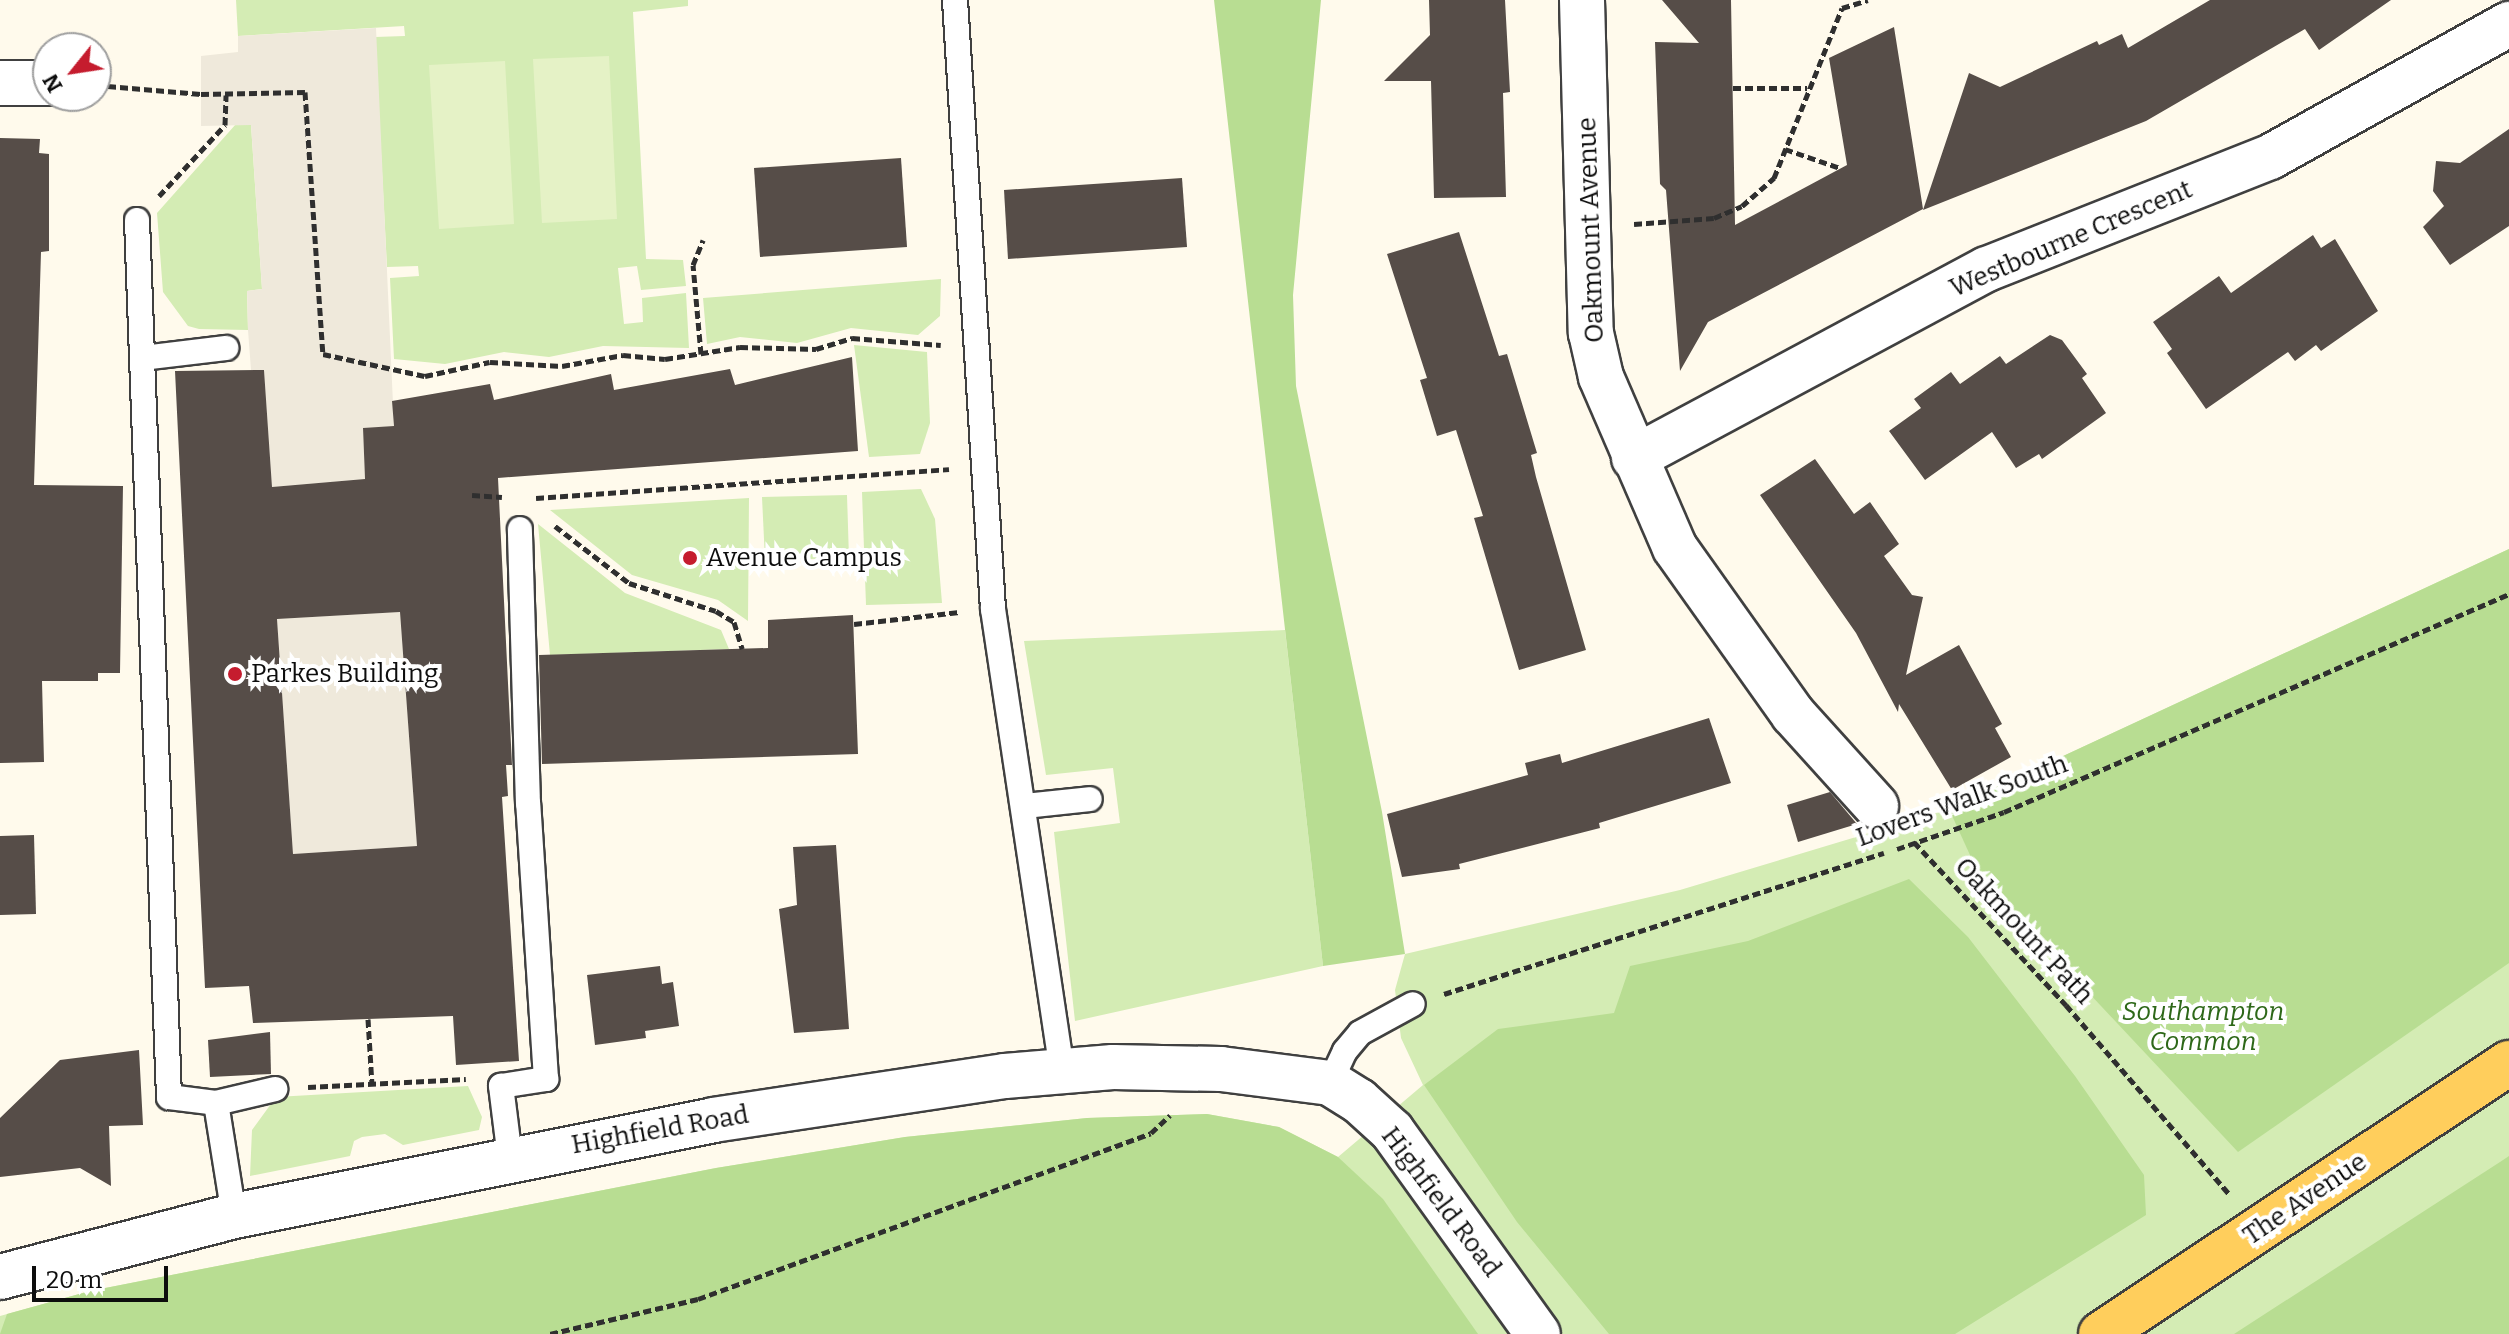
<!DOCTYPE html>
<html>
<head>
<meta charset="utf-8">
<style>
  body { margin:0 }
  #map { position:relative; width:2509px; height:1334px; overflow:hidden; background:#fffaec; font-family:Bitter,serif }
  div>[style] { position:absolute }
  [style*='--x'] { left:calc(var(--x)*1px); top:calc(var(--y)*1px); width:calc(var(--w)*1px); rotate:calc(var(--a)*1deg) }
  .green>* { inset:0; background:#d4ecb4 }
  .forest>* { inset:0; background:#b8dd92 }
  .pitch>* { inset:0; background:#e5f2c6 }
  .plaza>* { inset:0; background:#efe9db }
  .building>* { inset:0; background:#564d48 }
  .path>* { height:5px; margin-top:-2.5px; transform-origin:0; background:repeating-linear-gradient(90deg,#2f2f2f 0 8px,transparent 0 12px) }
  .roads { filter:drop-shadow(2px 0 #404040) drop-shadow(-2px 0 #404040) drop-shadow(0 2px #404040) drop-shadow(0 -2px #404040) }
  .service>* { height:24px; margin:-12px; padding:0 12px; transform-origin:12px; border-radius:12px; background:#fff }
  .minor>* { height:44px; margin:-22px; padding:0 22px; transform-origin:22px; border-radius:22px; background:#fff }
  .primary>* { height:44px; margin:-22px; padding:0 22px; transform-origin:22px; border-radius:22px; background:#ffce5c }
  .dots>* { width:22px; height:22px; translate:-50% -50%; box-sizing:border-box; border:4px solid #fff; border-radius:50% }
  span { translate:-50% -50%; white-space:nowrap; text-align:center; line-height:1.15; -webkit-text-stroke:8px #fff; paint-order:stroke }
  .street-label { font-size:26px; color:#0d0d0d }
  .poi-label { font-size:26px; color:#0d0d0d }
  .left { translate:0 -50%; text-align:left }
  .park-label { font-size:26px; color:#2e6819; font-style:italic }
  .north { position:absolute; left:32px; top:32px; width:80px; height:80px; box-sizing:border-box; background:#fff; border:2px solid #9e9e9e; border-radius:50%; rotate:240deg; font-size:22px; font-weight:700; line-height:32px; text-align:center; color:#0d0d0d }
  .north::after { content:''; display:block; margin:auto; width:28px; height:36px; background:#c51c2e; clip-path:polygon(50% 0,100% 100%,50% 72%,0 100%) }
  .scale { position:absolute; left:32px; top:1266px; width:136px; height:36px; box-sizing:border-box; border:4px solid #0d0d0d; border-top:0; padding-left:10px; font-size:24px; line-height:28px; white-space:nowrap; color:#0d0d0d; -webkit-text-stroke:6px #fff; paint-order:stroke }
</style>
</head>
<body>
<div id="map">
  <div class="green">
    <i style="clip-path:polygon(236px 0,688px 0,688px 6px,633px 12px,646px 259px,683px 260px,686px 286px,641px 290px,637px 266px,618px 268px,624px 324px,643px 322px,642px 298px,686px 293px,689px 348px,603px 346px,549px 357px,504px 352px,445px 364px,394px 359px,390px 278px,419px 276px,418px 266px,387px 267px,375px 37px,405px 36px,404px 26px,238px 36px)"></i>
    <i style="clip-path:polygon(236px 124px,251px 125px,262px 289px,247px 291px,248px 330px,199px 329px,188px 326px,163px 292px,157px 213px)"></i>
    <i style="clip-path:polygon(941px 279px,940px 316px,918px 335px,851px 328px,797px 343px,740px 337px,707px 344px,703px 298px)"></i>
    <i style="clip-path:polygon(854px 345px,927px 352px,930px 423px,920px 454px,869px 457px)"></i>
    <i style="clip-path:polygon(921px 489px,935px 519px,942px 603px,866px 605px,862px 492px)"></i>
    <i style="clip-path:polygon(847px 495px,849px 558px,765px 560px,762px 497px)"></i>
    <i style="clip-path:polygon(749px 498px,748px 621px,718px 600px,632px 575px,550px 510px)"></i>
    <i style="clip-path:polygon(538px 524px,625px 593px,721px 630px,729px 649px,550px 655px)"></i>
    <i style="clip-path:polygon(2509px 549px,2509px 1334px,0 1334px,0 1316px,90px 1291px,716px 1168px,905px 1137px,1087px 1118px,1207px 1114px,1279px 1127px,1338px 1157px,1423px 1085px,1401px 1038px,1395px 990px,1405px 954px,1680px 890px,1949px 809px)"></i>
    <i style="clip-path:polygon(1285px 630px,1323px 966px,1075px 1021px,1054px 832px,1120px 823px,1113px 768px,1046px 775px,1024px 641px)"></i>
    <i style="clip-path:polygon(468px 1086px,482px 1117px,479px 1130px,403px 1145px,385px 1134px,362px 1137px,354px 1141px,350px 1156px,250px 1176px,252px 1130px,276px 1097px)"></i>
  </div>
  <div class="forest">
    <i style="clip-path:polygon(1214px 0,1321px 0,1293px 295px,1296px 386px,1382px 812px,1405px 954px,1323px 966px)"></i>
    <i style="clip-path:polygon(2509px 549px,2509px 963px,2238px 1152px,1980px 877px,1949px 809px)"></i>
    <i style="clip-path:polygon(1909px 879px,1968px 937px,2075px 1076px,2144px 1175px,2146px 1215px,1955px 1334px,1609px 1334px,1517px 1222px,1424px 1085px,1498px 1029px,1614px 1013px,1630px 966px,1748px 941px)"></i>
    <i style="clip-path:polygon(1207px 1114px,1279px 1127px,1338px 1157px,1383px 1199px,1478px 1334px,0 1334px,7px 1314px,90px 1291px,716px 1168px,905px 1137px,1087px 1118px)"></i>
    <i style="clip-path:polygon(2509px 1156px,2509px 1334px,2234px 1334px,2500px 1162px)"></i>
  </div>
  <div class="pitch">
    <i style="clip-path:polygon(609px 56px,617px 219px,542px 223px,533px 59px)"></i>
    <i style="clip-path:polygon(505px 61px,514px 224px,439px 229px,429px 65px)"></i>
  </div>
  <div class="plaza">
    <i style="clip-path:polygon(376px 28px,394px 426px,363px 429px,365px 479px,272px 487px,264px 370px,251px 370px,248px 330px,247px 291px,262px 289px,251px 125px,201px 126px,201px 56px,238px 52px,238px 36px)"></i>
    <i style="clip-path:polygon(400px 612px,417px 846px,293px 854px,277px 619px)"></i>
  </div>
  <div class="building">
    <i style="clip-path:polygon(1429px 0,1505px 0,1510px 92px,1503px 93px,1506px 197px,1434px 198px,1431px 81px,1384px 81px,1430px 35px)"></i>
    <i style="clip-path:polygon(1662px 0,1731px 0,1735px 225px,1847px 165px,1829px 58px,1894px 27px,1923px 209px,1708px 322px,1680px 371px,1666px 190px,1660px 184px,1655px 42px,1699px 43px)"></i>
    <i style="clip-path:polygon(2210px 0,2391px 0,2319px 50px,2305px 29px,2146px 121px,1923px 210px,1969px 73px,2000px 87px,2097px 41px,2099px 45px,2122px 34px,2128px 48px)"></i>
    <i style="clip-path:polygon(2509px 129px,2509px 226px,2450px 265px,2423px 227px,2444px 206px,2433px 191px,2436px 161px,2460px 163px)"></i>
    <i style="clip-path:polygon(0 138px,40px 139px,39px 153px,49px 154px,49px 251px,41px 252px,34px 485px,123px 486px,120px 673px,98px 673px,98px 681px,42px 681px,44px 762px,0 763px)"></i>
    <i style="clip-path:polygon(901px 158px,907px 247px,760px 257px,754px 168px)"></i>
    <i style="clip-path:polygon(1182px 178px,1187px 247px,1008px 259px,1004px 190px)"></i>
    <i style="clip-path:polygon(1459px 232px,1499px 356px,1507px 354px,1524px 410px,1537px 453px,1531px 455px,1536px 477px,1586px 650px,1519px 670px,1474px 518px,1483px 516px,1456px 430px,1437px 436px,1420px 380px,1427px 378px,1387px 254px)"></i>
    <i style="clip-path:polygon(2313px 235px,2321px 248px,2335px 239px,2378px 311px,2321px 351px,2316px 345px,2295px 361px,2288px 352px,2206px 409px,2167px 353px,2172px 349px,2153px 322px,2219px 276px,2231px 293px)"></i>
    <i style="clip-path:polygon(2050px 335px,2062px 340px,2087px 374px,2082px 378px,2106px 413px,2042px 459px,2039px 454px,2016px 468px,1992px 432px,1925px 480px,1889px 431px,1921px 408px,1914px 399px,1951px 372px,1960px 384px,2000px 356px,2006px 364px)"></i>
    <i style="clip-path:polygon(evenodd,852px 357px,858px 451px,498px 478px,512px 765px,506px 765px,508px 796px,502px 797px,519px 1061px,456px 1065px,453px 1016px,253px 1023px,249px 986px,205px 988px,175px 371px,264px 370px,272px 487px,365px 479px,363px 428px,394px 426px,392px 401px,490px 384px,494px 400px,611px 374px,614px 390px,730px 369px,735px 385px,852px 357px,400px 612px,417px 846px,293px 854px,277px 619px,400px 612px)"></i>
    <i style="clip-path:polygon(1815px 459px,1854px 514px,1870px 502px,1899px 544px,1884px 556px,1912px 595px,1923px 597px,1906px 675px,1959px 645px,2002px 724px,1995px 728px,2011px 757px,1952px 790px,1899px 704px,1898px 712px,1856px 633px,1760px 495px)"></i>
    <i style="clip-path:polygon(853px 615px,858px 754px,542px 764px,539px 655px,768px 648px,768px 620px)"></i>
    <i style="clip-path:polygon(1709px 718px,1731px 783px,1599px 823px,1600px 828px,1459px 864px,1460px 869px,1402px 877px,1387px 814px,1528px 775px,1525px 763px,1560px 754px,1562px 763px)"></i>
    <i style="clip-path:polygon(1830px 792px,1857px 824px,1798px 842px,1787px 805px)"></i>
    <i style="clip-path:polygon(34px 835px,36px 914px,0 915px,0 836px)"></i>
    <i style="clip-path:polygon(836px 845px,849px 1029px,794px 1033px,779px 909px,797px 905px,793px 847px)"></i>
    <i style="clip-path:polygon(660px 966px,662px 984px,673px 982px,679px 1026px,645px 1031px,646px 1038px,595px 1045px,587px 975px)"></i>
    <i style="clip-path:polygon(270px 1032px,271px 1074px,210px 1077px,208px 1040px)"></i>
    <i style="clip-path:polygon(139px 1050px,143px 1125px,109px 1126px,111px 1186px,80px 1168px,0 1177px,0 1118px,60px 1060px)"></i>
  </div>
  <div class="path">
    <i style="--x:96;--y:85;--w:105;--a:4.9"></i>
    <i style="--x:201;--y:94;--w:104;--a:-1.1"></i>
    <i style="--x:305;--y:92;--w:263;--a:86.1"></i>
    <i style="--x:323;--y:354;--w:104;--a:12.2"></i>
    <i style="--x:425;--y:376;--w:66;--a:-12.2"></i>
    <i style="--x:490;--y:362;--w:72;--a:3.2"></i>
    <i style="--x:562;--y:366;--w:62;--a:-10.2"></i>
    <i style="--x:623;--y:355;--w:42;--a:5.4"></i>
    <i style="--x:665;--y:359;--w:76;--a:-9.1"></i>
    <i style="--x:740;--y:347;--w:76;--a:1.5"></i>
    <i style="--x:816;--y:349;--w:38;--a:-17"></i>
    <i style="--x:852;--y:338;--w:89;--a:4.5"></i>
    <i style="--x:1733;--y:88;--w:74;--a:0"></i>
    <i style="--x:1785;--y:149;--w:58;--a:19.1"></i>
    <i style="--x:159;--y:196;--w:97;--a:-47.1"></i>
    <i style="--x:225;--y:125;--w:30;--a:-88"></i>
    <i style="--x:1634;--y:224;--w:80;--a:-4.3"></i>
    <i style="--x:1714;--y:218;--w:30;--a:-23"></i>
    <i style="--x:1742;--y:206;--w:43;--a:-41.2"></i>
    <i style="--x:1774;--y:178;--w:183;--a:-68.2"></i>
    <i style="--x:1842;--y:8;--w:27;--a:-17"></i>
    <i style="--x:701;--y:354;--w:89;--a:-95.1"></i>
    <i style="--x:693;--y:265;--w:27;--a:-68"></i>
    <i style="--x:472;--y:495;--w:30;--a:4"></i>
    <i style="--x:536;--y:498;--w:414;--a:-4"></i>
    <i style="--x:555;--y:526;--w:93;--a:37.6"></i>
    <i style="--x:629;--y:583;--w:91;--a:17.8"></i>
    <i style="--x:716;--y:611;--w:21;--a:31"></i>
    <i style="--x:734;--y:622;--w:28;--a:73"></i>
    <i style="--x:854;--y:624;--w:106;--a:-6.5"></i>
    <i style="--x:1914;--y:842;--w:223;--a:47"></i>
    <i style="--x:2066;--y:1005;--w:251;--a:49.2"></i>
    <i style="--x:1897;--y:849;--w:113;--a:-19.1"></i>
    <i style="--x:2004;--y:812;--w:550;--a:-23.35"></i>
    <i style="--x:1444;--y:994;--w:462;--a:-17.8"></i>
    <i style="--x:368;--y:1019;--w:65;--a:86.5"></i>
    <i style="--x:308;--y:1087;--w:158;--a:-2.9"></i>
    <i style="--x:550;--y:1334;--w:152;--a:-13.3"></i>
    <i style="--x:698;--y:1299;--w:482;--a:-20.1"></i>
    <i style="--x:1151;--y:1133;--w:26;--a:-43"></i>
  </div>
  <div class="roads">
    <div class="service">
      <i style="--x:955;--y:0;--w:610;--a:86.43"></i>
      <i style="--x:993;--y:609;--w:467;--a:81.5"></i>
      <i style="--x:137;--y:220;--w:878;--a:87.91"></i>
      <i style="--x:169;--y:1097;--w:47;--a:7.3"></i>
      <i style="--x:216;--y:1103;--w:114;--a:80.9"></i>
      <i style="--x:143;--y:358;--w:84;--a:-6.9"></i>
      <i style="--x:1025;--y:806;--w:65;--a:-6.1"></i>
      <i style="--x:1330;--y:1083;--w:35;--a:-65"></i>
      <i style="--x:1345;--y:1051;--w:23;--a:-50"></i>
      <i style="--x:1360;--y:1033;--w:60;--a:-28.7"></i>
      <i style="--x:216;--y:1103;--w:61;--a:-13.3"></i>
      <i style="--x:510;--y:1158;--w:73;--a:-97.1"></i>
      <i style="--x:501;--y:1086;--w:46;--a:-8.8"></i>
      <i style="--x:546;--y:1079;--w:276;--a:-93.7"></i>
      <i style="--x:528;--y:804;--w:275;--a:-91.7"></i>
    </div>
    <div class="minor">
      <i style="--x:1582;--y:0;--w:333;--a:88.5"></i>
      <i style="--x:1591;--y:333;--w:45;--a:77.2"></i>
      <i style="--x:1601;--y:377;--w:186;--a:66.6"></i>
      <i style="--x:1675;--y:548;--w:204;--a:54.6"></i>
      <i style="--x:1793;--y:714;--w:124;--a:47.9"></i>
      <i style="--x:0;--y:83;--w:48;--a:0"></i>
      <i style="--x:1634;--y:458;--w:400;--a:-28.2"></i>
      <i style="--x:1987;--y:269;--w:304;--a:-21.6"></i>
      <i style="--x:2270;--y:157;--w:274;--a:-29.1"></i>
      <i style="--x:0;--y:1277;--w:242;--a:-14.6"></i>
      <i style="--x:234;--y:1216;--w:489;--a:-11.3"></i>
      <i style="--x:713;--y:1120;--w:295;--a:-8.6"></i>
      <i style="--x:1005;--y:1076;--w:108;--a:-4.8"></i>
      <i style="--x:1113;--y:1067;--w:108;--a:1.1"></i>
      <i style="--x:1221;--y:1069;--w:110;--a:7.3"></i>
      <i style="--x:1330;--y:1083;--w:34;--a:32"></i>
      <i style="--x:1359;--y:1101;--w:45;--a:42.3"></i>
      <i style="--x:1392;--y:1131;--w:250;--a:54.3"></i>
    </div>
    <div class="primary">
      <i style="--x:2101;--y:1334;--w:490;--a:-33.6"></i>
    </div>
  </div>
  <div class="dots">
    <i style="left:690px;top:558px;background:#c51c2e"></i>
    <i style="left:235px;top:674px;background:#c51c2e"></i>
  </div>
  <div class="street-label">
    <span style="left:1591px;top:230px;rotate:-92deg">Oakmount Avenue</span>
    <span style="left:2071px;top:239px;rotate:-23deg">Westbourne Crescent</span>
    <span style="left:1962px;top:801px;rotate:-20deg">Lovers Walk South</span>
    <span style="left:2024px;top:931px;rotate:47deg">Oakmount Path</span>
    <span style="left:660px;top:1130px;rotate:-10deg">Highfield Road</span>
    <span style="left:2305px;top:1199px;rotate:-34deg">The Avenue</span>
    <span style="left:1441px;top:1202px;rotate:53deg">Highfield Road</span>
  </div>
  <div class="poi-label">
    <span class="left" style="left:706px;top:558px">Avenue Campus</span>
    <span class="left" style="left:251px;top:674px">Parkes Building</span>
  </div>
  <div class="park-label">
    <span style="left:2203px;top:1027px">Southampton<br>Common</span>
  </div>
  <div class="north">N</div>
  <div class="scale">20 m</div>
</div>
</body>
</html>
